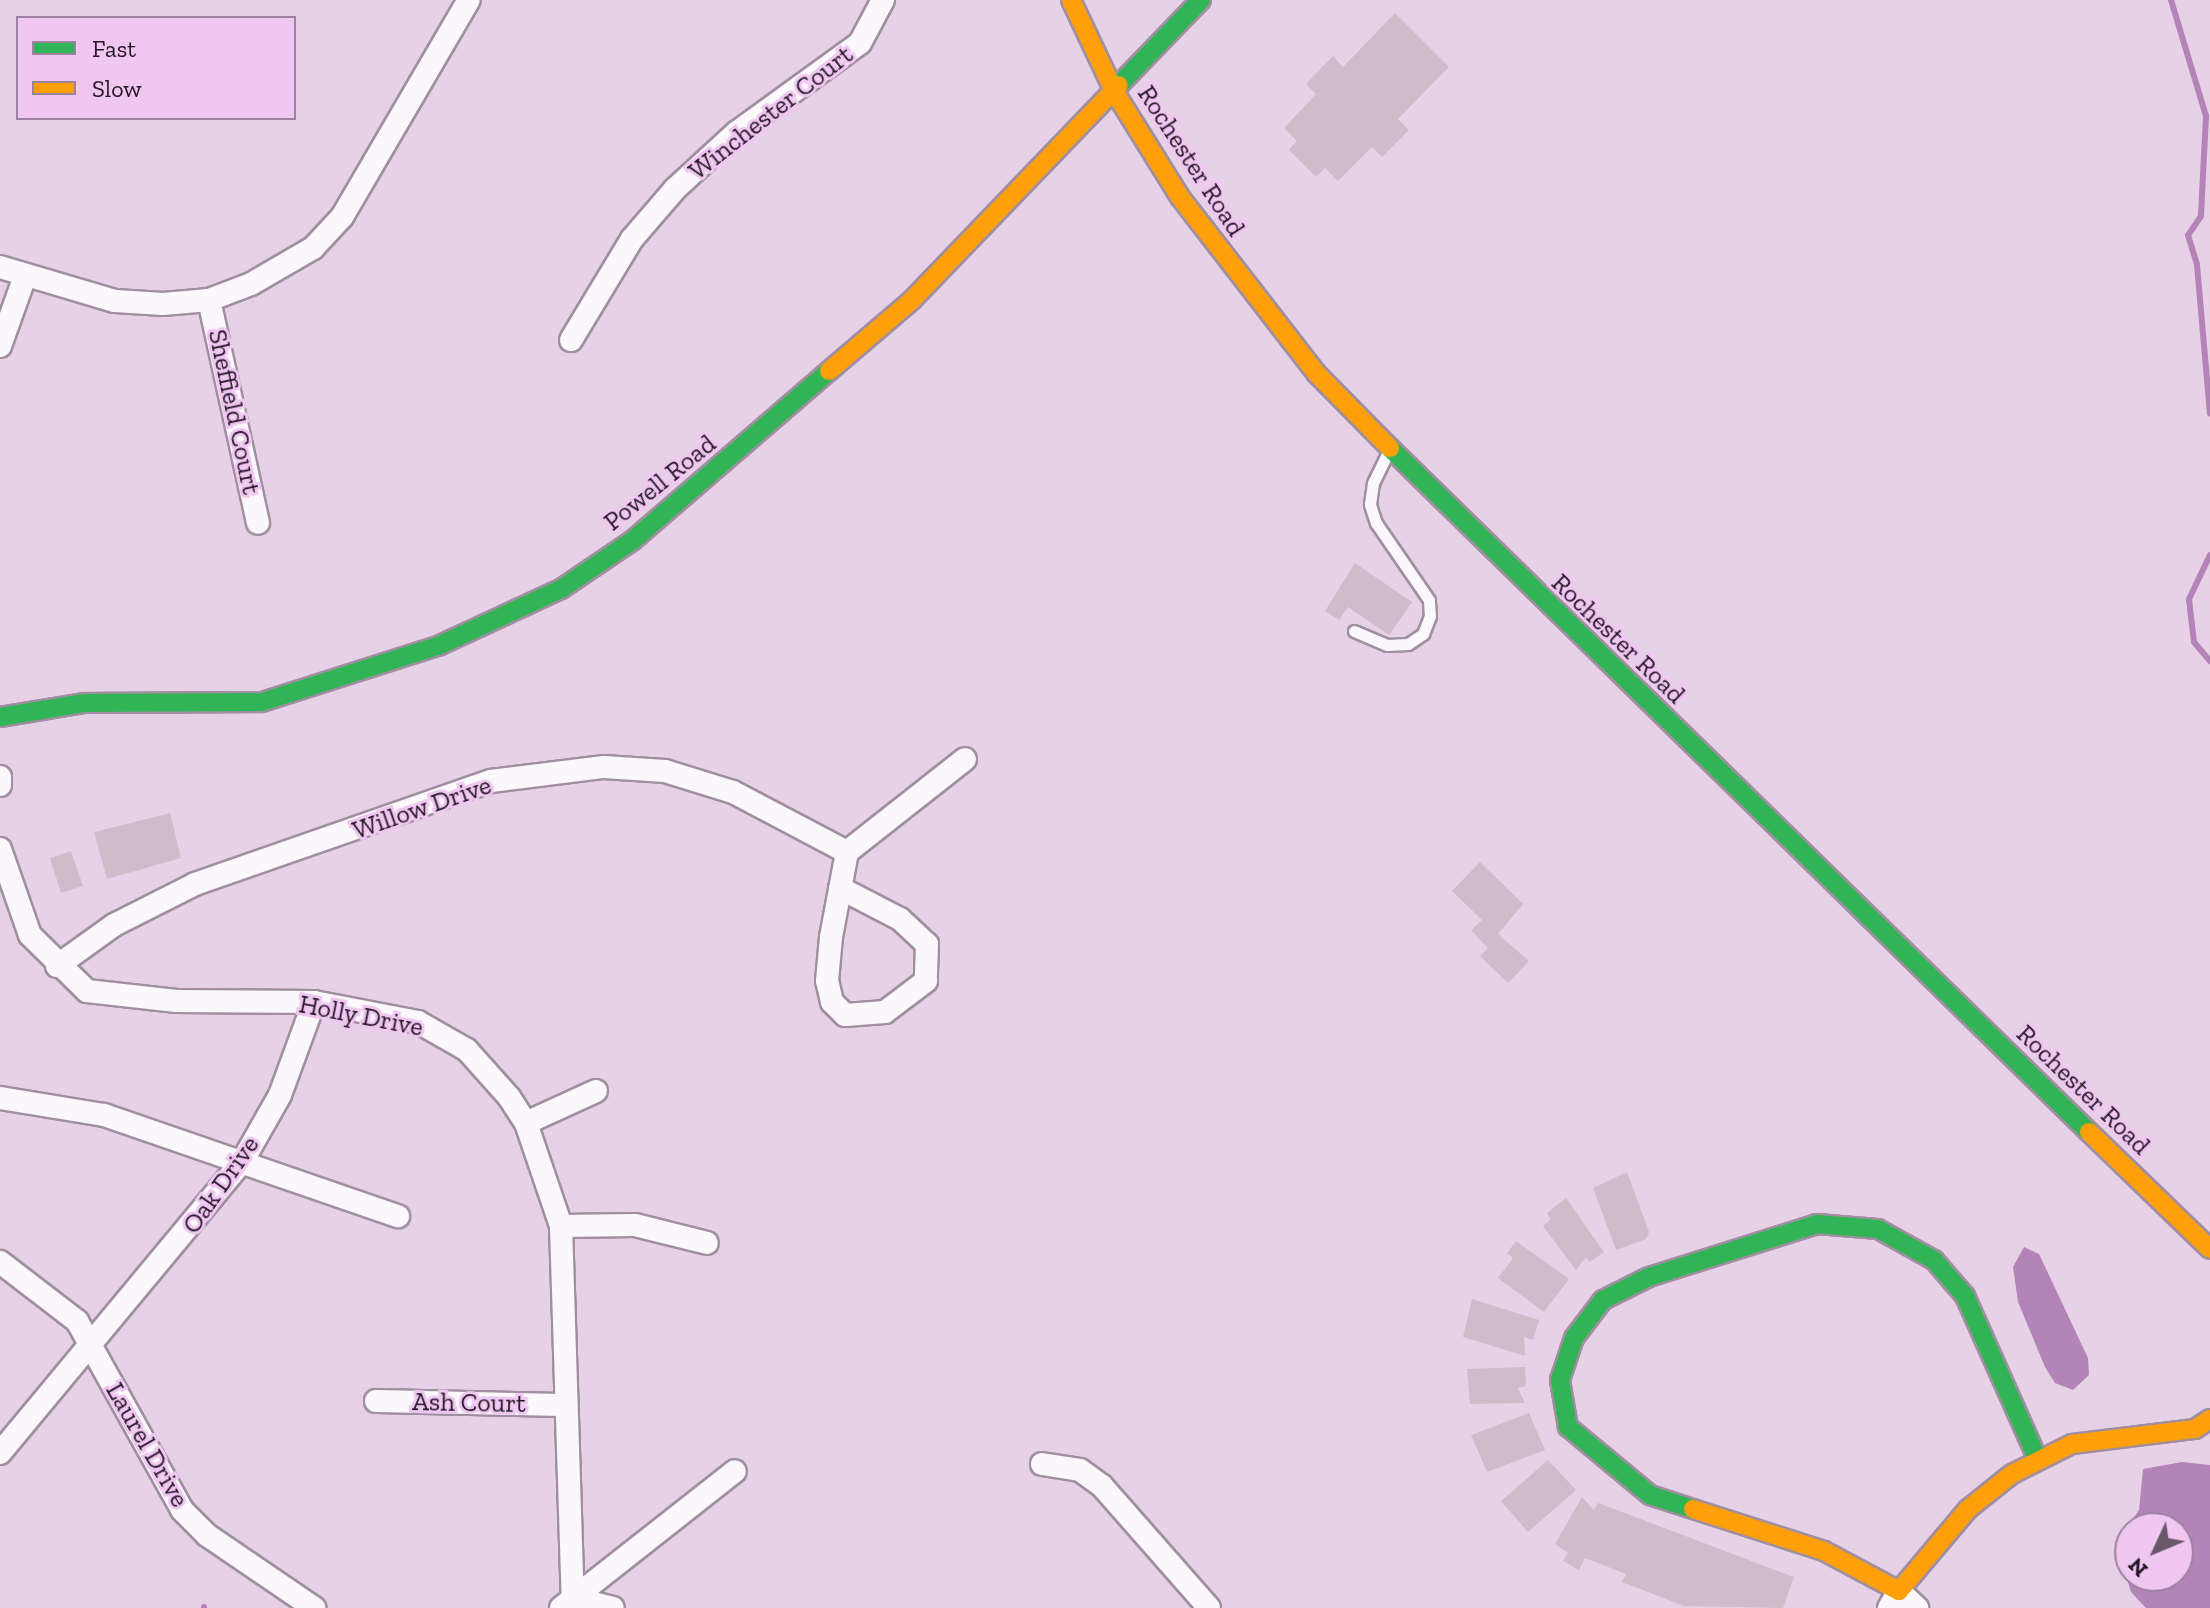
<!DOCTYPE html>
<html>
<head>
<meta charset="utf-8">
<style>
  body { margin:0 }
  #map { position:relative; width:2210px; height:1608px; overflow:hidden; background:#e7d1e7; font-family:"Zilla Slab",serif }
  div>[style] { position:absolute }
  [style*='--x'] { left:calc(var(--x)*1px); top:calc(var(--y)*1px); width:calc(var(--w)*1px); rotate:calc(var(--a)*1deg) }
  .water>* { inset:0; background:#b483b7 }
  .stream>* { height:6px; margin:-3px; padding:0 3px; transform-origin:3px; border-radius:3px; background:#b483b7 }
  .building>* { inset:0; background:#cfbcca }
  .roads { filter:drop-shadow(2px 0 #a08fa0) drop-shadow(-2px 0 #a08fa0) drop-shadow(0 2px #a08fa0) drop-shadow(0 -2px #a08fa0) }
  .lane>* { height:11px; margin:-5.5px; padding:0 5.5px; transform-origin:5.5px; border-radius:5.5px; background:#fbf8fb }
  .street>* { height:22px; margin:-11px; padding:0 11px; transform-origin:11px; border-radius:11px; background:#fbf8fb }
  .fast>* { height:18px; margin:-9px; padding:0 9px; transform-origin:9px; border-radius:9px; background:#30b455 }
  .slow>* { height:18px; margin:-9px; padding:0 9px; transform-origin:9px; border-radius:9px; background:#ff9f0a }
  span { translate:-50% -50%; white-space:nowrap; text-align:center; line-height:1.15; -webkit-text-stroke:6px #efc7f1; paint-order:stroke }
  .street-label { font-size:26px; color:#251726 }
  .legend { position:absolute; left:16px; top:16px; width:280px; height:104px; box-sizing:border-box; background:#efc7f1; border:2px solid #9e81a0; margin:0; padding:10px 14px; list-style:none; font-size:24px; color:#251726 }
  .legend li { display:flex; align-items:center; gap:16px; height:40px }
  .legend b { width:40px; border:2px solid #9e81a0 }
  .north { position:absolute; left:2114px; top:1512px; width:80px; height:80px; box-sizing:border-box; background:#efc7f1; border:2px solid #9e81a0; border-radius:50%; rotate:226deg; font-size:22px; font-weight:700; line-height:32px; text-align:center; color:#251726 }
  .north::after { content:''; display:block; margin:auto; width:28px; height:36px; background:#69586a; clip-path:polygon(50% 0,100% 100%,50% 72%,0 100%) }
</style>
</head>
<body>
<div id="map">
  <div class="water">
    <i style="clip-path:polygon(2024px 1247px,2039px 1254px,2088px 1358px,2089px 1375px,2073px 1390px,2055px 1383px,2045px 1367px,2018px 1302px,2013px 1267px)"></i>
    <i style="clip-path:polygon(evenodd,2182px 1462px,2210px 1465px,2210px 1608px,2146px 1608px,2131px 1592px,2116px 1544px,2139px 1510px,2143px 1469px,2182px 1462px,2130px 1528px,2178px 1528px,2178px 1576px,2130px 1576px,2130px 1528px)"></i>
  </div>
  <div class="stream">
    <i style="--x:2171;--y:0;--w:121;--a:73.2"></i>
    <i style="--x:2206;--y:116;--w:100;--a:92.9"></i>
    <i style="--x:2201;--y:216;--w:23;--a:124"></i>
    <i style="--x:2188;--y:235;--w:31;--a:73"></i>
    <i style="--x:2197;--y:265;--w:149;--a:85"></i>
    <i style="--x:2210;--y:555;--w:49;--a:115.5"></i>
    <i style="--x:2189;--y:599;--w:43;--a:83.4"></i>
    <i style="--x:2194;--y:642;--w:25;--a:50"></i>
    <i style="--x:204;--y:1608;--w:1;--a:-90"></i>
  </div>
  <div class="building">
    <i style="clip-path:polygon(1395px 13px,1449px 67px,1398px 119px,1409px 130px,1382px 157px,1372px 147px,1338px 181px,1325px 168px,1316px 177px,1289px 150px,1297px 141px,1284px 128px,1316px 94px,1306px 84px,1333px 56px,1343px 67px)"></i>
    <i style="clip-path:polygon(1355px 563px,1412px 602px,1389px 635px,1348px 607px,1339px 620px,1325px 611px)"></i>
    <i style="clip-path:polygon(170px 813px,181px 858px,107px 879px,94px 832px)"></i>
    <i style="clip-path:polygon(71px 851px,83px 886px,61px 893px,50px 858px)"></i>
    <i style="clip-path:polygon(1480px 862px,1523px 904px,1498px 934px,1529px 961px,1508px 983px,1480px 956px,1488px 948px,1471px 930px,1482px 920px,1452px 891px)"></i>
    <i style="clip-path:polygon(1627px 1172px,1649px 1232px,1646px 1239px,1616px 1250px,1593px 1188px)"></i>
    <i style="clip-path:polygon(1566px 1198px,1604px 1252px,1590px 1262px,1586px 1257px,1576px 1270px,1543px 1226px,1551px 1219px,1547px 1213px)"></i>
    <i style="clip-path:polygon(1516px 1241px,1569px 1279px,1544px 1312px,1498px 1278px,1513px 1258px,1507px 1253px)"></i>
    <i style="clip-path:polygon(1472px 1299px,1539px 1320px,1533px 1340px,1524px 1337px,1525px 1356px,1463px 1337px)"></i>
    <i style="clip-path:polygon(1525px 1367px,1526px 1386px,1518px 1388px,1525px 1403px,1470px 1404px,1467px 1369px)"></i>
    <i style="clip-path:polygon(1529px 1413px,1545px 1450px,1487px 1472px,1471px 1435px)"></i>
    <i style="clip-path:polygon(1548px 1460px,1576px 1490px,1528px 1532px,1501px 1501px)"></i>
    <i style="clip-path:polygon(1582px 1497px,1594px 1510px,1598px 1503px,1794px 1577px,1783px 1608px,1684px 1606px,1622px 1582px,1626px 1574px,1585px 1558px,1579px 1570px,1563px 1561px,1568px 1553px,1555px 1544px)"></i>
  </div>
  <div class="roads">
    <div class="lane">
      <i style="--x:1354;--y:631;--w:36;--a:23"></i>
      <i style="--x:1387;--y:645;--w:21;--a:-3"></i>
      <i style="--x:1408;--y:644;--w:18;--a:-34"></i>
      <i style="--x:1423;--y:634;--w:19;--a:-69"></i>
      <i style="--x:1430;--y:616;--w:16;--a:-94"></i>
      <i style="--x:1429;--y:600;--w:93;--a:-124.5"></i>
      <i style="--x:1376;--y:523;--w:20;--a:-108"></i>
      <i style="--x:1370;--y:504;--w:21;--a:-82"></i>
      <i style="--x:1373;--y:483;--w:37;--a:-64"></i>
    </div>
    <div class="street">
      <i style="--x:0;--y:267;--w:120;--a:16.5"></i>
      <i style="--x:115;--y:301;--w:48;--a:3.6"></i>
      <i style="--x:163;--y:304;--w:46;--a:-5"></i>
      <i style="--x:209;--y:300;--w:45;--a:-20.9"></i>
      <i style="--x:251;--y:284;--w:72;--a:-30.1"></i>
      <i style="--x:313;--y:248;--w:42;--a:-46.9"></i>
      <i style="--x:342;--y:217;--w:251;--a:-59.7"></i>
      <i style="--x:209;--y:300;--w:228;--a:77.6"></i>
      <i style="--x:571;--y:340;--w:118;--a:-58.9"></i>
      <i style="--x:632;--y:239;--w:66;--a:-49.3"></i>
      <i style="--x:675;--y:189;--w:83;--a:-42.6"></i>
      <i style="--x:736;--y:133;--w:153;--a:-36"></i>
      <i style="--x:860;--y:43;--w:49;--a:-61.9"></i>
      <i style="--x:0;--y:346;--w:74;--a:-70.3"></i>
      <i style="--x:0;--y:777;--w:8;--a:90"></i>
      <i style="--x:0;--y:849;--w:91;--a:70.8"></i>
      <i style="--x:30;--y:935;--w:80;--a:44.5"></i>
      <i style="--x:87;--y:991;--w:90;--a:6.4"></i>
      <i style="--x:176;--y:1001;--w:138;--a:0.4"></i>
      <i style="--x:314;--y:1002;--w:106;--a:10.9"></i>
      <i style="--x:418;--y:1022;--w:56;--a:29.7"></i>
      <i style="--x:467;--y:1050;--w:63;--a:48.2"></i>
      <i style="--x:509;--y:1097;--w:31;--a:57"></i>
      <i style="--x:526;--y:1123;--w:109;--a:71.2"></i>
      <i style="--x:561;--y:1226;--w:372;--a:88.2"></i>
      <i style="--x:847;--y:852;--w:150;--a:-38.2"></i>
      <i style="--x:840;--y:888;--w:68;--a:27.3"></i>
      <i style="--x:900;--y:919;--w:37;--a:43"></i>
      <i style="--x:927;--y:944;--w:37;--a:92"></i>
      <i style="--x:926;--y:981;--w:51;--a:142.9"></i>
      <i style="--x:885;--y:1012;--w:40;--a:175.7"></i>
      <i style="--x:845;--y:1015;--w:18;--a:-135"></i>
      <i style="--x:832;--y:1002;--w:22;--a:-103"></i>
      <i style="--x:827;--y:981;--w:44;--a:-84.8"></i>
      <i style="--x:831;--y:937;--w:86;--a:-79.3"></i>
      <i style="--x:57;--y:966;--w:70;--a:-35.7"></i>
      <i style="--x:114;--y:925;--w:91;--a:-26.8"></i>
      <i style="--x:195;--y:884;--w:313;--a:-19.2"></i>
      <i style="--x:491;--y:781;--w:114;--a:-7.1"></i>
      <i style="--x:604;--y:767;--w:61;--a:3.8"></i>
      <i style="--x:665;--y:771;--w:71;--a:17.2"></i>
      <i style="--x:733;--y:792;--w:129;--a:27.8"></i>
      <i style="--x:0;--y:1098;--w:105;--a:9.3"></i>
      <i style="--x:104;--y:1115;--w:311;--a:19"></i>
      <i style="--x:526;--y:1123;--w:77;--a:-24.6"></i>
      <i style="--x:561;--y:1226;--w:74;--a:-0.8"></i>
      <i style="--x:635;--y:1225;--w:74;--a:14"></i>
      <i style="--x:0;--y:1262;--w:97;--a:37.5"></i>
      <i style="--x:77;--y:1321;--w:216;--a:60.9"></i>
      <i style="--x:182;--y:1510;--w:35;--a:45"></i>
      <i style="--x:207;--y:1535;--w:130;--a:34.3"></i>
      <i style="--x:376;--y:1401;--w:187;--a:1.2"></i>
      <i style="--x:0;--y:1453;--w:378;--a:-50.3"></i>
      <i style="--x:242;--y:1162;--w:77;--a:-60.4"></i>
      <i style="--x:280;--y:1095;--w:99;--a:-69.9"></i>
      <i style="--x:1042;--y:1464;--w:38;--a:9"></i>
      <i style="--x:1080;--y:1470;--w:27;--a:36"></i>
      <i style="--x:1102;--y:1486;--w:162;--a:48.7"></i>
      <i style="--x:573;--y:1598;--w:41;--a:14"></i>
      <i style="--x:561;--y:1608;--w:221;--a:-38.2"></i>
      <i style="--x:1889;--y:1608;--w:20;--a:-60"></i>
      <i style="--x:1899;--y:1591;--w:25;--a:43"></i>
    </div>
    <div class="fast">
      <i style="--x:1119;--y:85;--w:118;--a:-46"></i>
      <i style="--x:1390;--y:448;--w:978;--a:44.38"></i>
      <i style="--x:0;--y:717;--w:86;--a:-9.4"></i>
      <i style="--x:85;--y:703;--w:177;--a:-0.3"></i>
      <i style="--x:262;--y:702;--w:185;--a:-17.7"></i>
      <i style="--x:438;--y:646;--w:136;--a:-24.9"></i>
      <i style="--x:561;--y:589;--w:86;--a:-34.1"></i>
      <i style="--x:632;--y:541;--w:260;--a:-40.8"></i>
      <i style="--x:1693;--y:1509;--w:45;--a:-162"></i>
      <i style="--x:1650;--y:1495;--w:107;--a:-140.3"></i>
      <i style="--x:1568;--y:1427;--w:48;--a:-99.7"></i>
      <i style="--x:1560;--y:1380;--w:44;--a:-71.6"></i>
      <i style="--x:1574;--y:1338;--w:48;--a:-52.7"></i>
      <i style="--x:1603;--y:1300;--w:51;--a:-26.6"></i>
      <i style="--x:1649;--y:1277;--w:176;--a:-17.5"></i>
      <i style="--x:1817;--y:1224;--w:61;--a:4.7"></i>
      <i style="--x:1878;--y:1229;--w:64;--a:29"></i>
      <i style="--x:1934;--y:1260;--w:48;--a:49.3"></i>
      <i style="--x:1965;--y:1296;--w:180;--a:66"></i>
    </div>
    <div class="slow">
      <i style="--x:1071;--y:0;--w:101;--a:64.7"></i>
      <i style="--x:1114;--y:91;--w:125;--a:58.1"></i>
      <i style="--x:1180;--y:197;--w:224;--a:52.3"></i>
      <i style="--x:1317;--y:374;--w:104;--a:45.4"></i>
      <i style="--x:829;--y:371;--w:109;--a:-40.5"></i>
      <i style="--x:912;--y:300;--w:298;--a:-46.1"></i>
      <i style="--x:2089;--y:1132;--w:168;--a:44"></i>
      <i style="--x:1693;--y:1509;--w:138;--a:17.8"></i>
      <i style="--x:1824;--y:1551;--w:85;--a:28.1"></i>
      <i style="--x:1899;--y:1591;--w:107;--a:-49.9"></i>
      <i style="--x:1968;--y:1509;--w:56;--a:-38.5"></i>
      <i style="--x:2012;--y:1474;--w:67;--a:-26.6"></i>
      <i style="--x:2072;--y:1444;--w:124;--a:-7"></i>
      <i style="--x:2195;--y:1429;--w:18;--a:-34"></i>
    </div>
  </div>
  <div class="street-label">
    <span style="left:771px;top:113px;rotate:-38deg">Winchester Court</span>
    <span style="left:1191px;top:161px;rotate:57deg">Rochester Road</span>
    <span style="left:234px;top:412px;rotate:78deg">Sheffield Court</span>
    <span style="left:660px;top:483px;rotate:-39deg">Powell Road</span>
    <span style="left:1618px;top:639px;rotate:44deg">Rochester Road</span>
    <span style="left:422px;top:808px;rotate:-19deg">Willow Drive</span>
    <span style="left:361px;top:1016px;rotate:11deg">Holly Drive</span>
    <span style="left:2083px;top:1090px;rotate:44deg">Rochester Road</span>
    <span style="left:221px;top:1185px;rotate:-55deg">Oak Drive</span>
    <span style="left:469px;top:1403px;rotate:1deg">Ash Court</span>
    <span style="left:147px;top:1445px;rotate:60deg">Laurel Drive</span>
  </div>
  <ul class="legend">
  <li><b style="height:10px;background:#30b455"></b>Fast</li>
  <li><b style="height:10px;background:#ff9f0a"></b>Slow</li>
  </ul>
  <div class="north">N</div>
</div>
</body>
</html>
